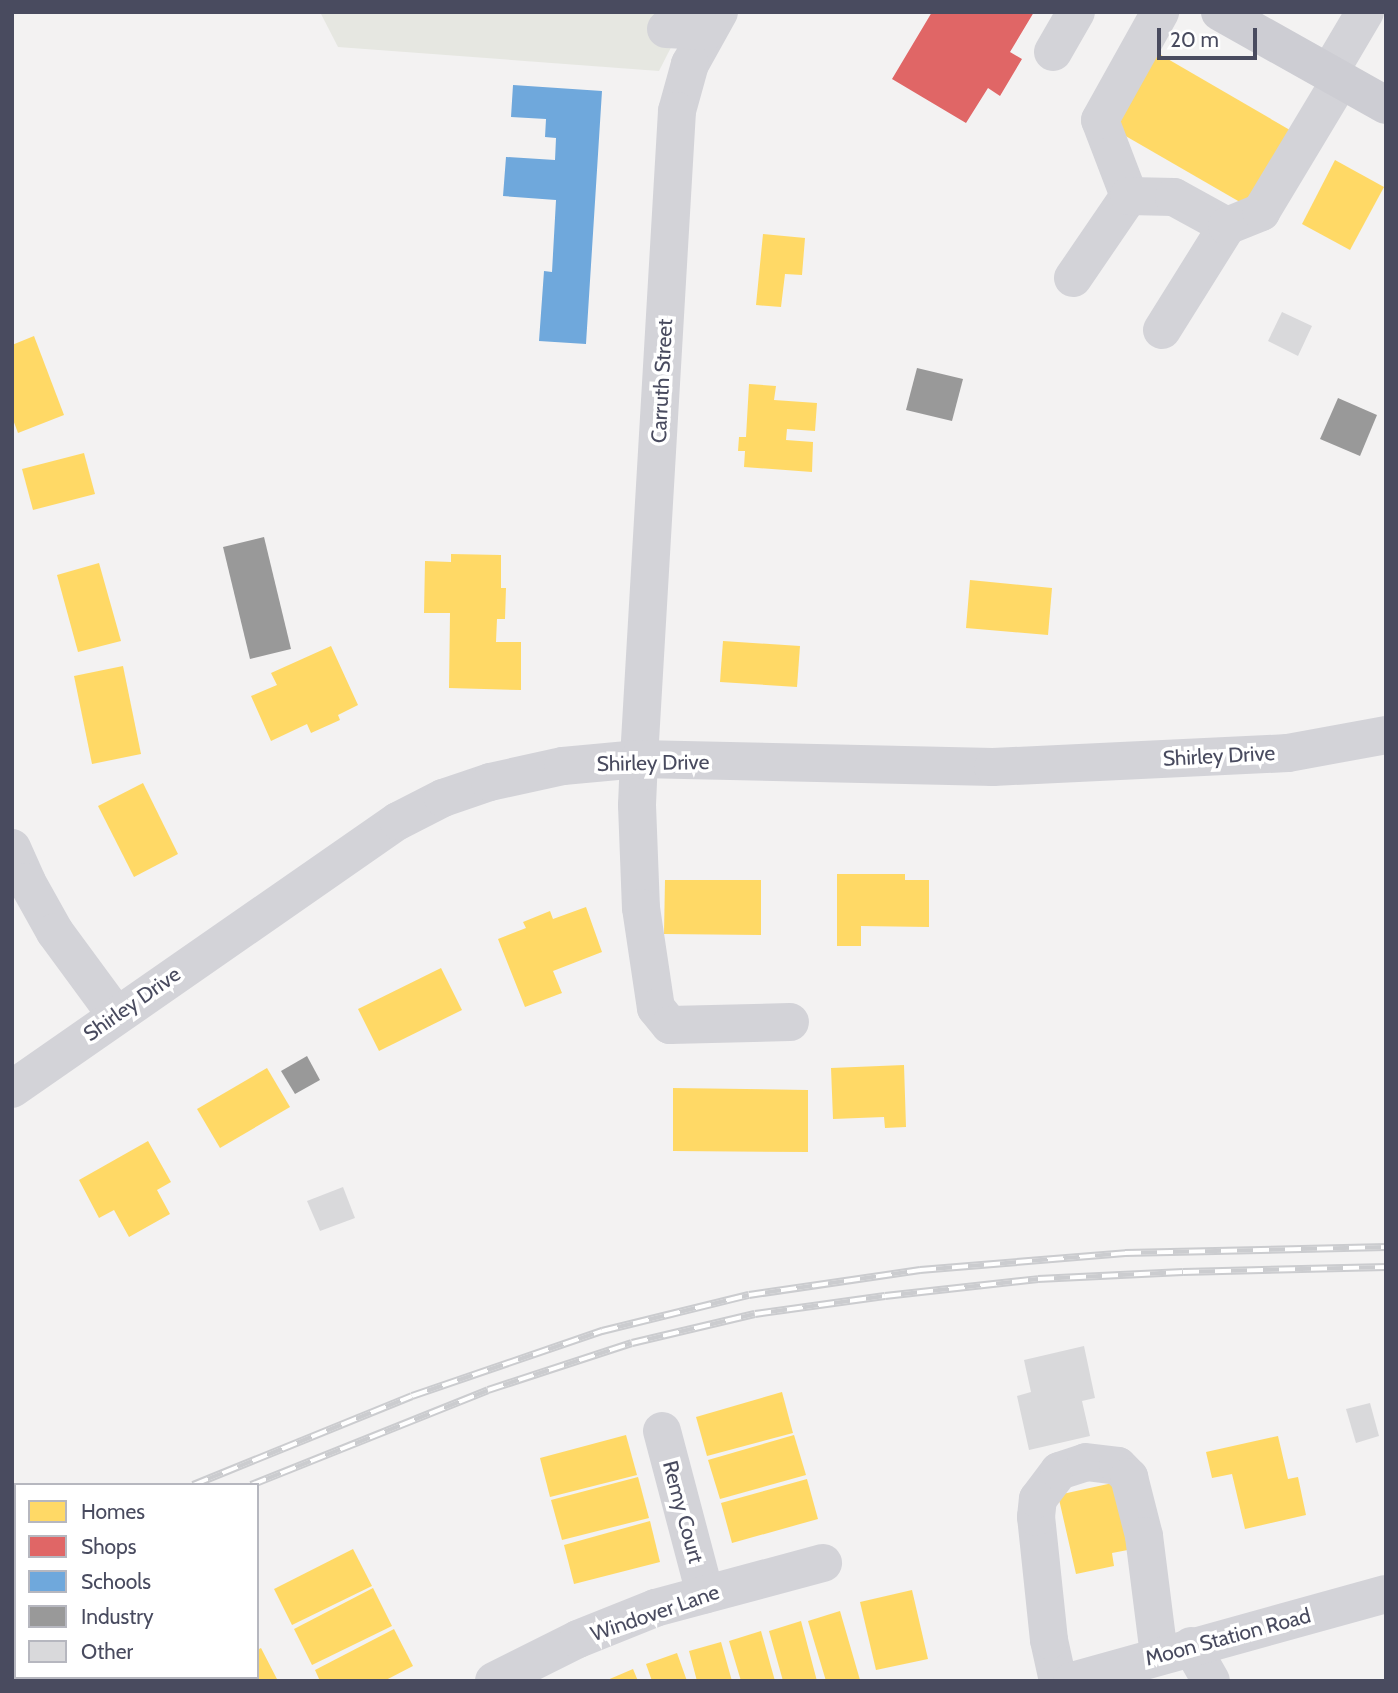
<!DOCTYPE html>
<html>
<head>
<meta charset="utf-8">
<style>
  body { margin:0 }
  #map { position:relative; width:1398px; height:1693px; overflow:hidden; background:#f3f2f2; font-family:Cabin,sans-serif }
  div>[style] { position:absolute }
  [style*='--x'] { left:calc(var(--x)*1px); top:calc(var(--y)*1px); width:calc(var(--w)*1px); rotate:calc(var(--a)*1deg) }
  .commercial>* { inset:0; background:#e6e7e1 }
  .homes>* { inset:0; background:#ffd966 }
  .shops>* { inset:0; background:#e06666 }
  .schools>* { inset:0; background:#6fa8dc }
  .industry>* { inset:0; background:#999 }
  .building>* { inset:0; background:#d9d9db }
  .minor>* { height:38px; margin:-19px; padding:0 19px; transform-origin:19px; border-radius:19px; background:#d3d3d8 }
  .major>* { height:38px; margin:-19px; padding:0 19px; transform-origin:19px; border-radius:19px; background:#cdcdd3 }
  .rail>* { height:8px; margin-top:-4px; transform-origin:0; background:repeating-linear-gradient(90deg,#fff 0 16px,#cbcccf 0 32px); box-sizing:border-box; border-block:2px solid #cbcccf }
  span { translate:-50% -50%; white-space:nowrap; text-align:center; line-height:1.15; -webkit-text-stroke:7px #fff; paint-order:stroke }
  .street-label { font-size:21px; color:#494b5f }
  .frame { position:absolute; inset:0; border:14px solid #494b5f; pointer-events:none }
  .legend { position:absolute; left:14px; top:1483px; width:245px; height:196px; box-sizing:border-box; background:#fff; border:2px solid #b6b7bf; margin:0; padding:9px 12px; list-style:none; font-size:21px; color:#494b5f }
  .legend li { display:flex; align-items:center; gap:14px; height:35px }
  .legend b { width:35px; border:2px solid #b6b7bf }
  .scale { position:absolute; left:1157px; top:28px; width:100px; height:32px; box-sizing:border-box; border:4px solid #494b5f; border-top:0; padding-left:9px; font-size:21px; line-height:24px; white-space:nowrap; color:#494b5f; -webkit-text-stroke:5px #fff; paint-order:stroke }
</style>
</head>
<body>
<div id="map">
  <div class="commercial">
    <i style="clip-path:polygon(320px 12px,689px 12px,659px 71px,338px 47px)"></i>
  </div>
  <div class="homes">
    <i style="clip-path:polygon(1154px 51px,1295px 133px,1252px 209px,1110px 127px)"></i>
    <i style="clip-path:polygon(1335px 160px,1384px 187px,1350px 250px,1302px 224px)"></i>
    <i style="clip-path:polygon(763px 234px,805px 238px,802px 275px,785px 274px,781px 307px,756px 305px)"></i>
    <i style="clip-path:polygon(34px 336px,64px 415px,18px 433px,12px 417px,12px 345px)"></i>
    <i style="clip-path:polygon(749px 384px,776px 386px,774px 400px,817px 403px,815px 431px,787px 429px,786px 440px,813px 442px,812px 472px,744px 467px,745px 451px,738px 451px,739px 437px,746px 437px)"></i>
    <i style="clip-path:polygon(84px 453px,95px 494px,33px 510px,22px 469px)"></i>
    <i style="clip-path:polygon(451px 554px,501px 555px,501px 588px,506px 588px,505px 619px,497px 619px,496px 642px,521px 642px,521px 690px,449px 688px,450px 613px,424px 613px,425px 561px,451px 562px)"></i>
    <i style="clip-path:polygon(99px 563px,121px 641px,78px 652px,57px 575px)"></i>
    <i style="clip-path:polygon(970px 580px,1052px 588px,1048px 635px,966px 628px)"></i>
    <i style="clip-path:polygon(723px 641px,800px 646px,797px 687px,720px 682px)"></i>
    <i style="clip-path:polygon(331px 646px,358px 705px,338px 715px,340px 720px,311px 733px,307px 724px,271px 741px,251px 696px,277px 685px,271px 673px)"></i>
    <i style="clip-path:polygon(123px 666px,141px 754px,92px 764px,74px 676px)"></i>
    <i style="clip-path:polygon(143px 783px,178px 854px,134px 877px,98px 806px)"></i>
    <i style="clip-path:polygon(837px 874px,905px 874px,905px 880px,929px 880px,929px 927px,861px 926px,861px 946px,837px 946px)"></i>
    <i style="clip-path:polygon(665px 880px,761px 880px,761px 935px,664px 934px)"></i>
    <i style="clip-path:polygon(586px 907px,602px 952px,553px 971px,562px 993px,525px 1007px,498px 939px,526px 928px,523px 922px,550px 911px,553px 919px)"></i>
    <i style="clip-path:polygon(441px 968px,462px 1010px,379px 1051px,358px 1009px)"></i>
    <i style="clip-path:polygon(904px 1065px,906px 1127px,885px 1128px,884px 1117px,833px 1119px,831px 1068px)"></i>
    <i style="clip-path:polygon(267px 1068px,290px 1107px,220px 1148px,197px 1109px)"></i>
    <i style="clip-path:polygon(673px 1088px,808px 1090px,808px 1152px,673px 1151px)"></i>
    <i style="clip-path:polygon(148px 1141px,171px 1182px,157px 1190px,170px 1214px,129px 1237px,114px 1210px,99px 1218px,79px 1180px)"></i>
    <i style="clip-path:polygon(782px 1392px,793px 1433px,707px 1456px,696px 1417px)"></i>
    <i style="clip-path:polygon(626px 1435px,637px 1475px,550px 1497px,540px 1458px)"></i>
    <i style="clip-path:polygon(794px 1435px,806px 1475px,720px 1499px,708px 1460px)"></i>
    <i style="clip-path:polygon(1278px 1436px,1288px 1479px,1298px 1477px,1306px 1515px,1245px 1529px,1232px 1474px,1212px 1478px,1206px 1452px)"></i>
    <i style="clip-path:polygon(638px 1477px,649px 1518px,562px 1540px,551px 1500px)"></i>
    <i style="clip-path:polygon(807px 1479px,818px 1519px,732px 1543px,721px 1503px)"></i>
    <i style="clip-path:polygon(1117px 1482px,1133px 1549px,1112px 1553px,1114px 1566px,1076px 1574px,1058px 1495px)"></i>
    <i style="clip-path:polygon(650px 1521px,660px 1562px,574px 1584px,564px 1545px)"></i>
    <i style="clip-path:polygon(353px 1549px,372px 1586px,292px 1625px,274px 1589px)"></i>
    <i style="clip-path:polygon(373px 1588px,392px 1626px,312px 1665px,294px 1629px)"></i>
    <i style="clip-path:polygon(912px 1590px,928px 1659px,876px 1670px,860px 1602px)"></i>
    <i style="clip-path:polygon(840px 1611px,860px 1680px,858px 1681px,826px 1681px,808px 1621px)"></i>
    <i style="clip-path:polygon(801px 1621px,817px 1681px,783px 1681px,769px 1631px)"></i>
    <i style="clip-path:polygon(394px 1629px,413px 1666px,384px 1681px,320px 1681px,315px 1670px)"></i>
    <i style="clip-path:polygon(761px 1631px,775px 1681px,741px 1681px,729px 1641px)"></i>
    <i style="clip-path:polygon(721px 1642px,732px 1681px,697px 1681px,689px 1651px)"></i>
    <i style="clip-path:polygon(261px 1648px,278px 1681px,198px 1681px,205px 1677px,257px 1677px,257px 1650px)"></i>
    <i style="clip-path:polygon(677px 1653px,687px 1681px,652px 1681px,646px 1664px)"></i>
    <i style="clip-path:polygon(16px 1667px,16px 1677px,84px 1680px,12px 1681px,12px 1669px)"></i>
    <i style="clip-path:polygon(633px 1669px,638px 1681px,605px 1681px)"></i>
  </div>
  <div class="shops">
    <i style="clip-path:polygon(932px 12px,1034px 12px,1010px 52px,1022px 59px,1000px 96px,988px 88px,966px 123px,892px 79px)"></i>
  </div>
  <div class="schools">
    <i style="clip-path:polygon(513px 85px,602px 91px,586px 344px,539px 341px,544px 271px,552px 272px,556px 200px,503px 196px,506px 157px,555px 160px,556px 138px,545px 137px,546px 119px,511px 117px)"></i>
  </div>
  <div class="industry">
    <i style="clip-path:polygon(917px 368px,963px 379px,952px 421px,906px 410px)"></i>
    <i style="clip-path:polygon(1338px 398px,1377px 415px,1360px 456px,1320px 439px)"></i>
    <i style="clip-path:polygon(264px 537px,291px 649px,250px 659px,223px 547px)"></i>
    <i style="clip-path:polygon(307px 1056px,320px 1080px,295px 1094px,281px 1071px)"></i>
  </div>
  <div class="building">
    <i style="clip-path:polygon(1282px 312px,1312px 326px,1298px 356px,1268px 341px)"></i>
    <i style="clip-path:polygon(343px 1187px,355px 1218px,320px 1231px,307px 1201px)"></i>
    <i style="clip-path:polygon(1084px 1346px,1095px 1398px,1082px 1401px,1090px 1436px,1029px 1450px,1017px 1396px,1031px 1392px,1024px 1360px)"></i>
    <i style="clip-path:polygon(1370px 1403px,1379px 1436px,1356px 1443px,1346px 1409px)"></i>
  </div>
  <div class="minor">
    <i style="--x:719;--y:12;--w:60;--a:119.1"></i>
    <i style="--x:690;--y:64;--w:49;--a:105.5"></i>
    <i style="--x:677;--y:111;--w:649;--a:93.36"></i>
    <i style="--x:639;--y:759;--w:46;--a:92.5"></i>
    <i style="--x:637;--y:805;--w:103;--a:87.8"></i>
    <i style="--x:641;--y:908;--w:101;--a:81.5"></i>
    <i style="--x:656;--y:1008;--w:22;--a:51"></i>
    <i style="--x:670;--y:1025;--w:120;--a:-1.4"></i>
    <i style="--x:666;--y:29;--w:41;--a:2.8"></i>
    <i style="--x:1053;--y:52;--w:46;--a:-60.1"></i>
    <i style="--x:1329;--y:73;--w:71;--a:-59.5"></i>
    <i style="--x:1129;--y:196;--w:81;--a:-110.9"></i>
    <i style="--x:1100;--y:120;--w:124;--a:-60.9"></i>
    <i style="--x:1073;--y:278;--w:99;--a:-55.7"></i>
    <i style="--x:1129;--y:196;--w:45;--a:1.3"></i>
    <i style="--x:1174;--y:197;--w:60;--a:28.7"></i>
    <i style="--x:1162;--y:330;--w:123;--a:-58"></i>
    <i style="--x:1227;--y:226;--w:37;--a:-22"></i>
    <i style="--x:1261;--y:212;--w:155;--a:-59"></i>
    <i style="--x:12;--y:848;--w:37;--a:66"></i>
    <i style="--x:27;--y:882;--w:57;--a:60.8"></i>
    <i style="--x:55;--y:932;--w:103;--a:53.7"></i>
    <i style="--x:12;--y:1089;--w:470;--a:-34.8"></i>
    <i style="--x:398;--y:821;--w:51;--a:-27.1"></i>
    <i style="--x:443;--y:798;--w:50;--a:-18.8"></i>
    <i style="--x:490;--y:782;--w:75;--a:-12.4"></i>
    <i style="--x:563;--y:766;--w:76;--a:-5.3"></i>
    <i style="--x:639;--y:759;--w:354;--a:1.3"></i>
    <i style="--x:993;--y:767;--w:295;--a:-2.7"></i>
    <i style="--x:1288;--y:753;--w:100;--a:-10.4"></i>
    <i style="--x:662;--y:1431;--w:169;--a:75.2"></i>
    <i style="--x:1191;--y:1646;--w:40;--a:60.3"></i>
    <i style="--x:126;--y:1677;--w:4;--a:76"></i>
    <i style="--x:494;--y:1681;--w:94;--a:-26.6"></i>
    <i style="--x:578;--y:1639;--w:83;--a:-21.9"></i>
    <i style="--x:655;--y:1608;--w:174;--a:-15"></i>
    <i style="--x:1058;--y:1681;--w:42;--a:-102.4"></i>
    <i style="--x:1049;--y:1640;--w:124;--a:-96"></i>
    <i style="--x:1036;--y:1517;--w:18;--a:-84"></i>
    <i style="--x:1038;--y:1499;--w:35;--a:-53"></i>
    <i style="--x:1059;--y:1471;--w:28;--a:-18"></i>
    <i style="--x:1086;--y:1462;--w:32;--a:7"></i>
    <i style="--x:1118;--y:1466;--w:16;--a:45"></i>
    <i style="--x:1129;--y:1477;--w:61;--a:75.7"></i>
    <i style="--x:1144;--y:1536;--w:120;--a:82.8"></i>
    <i style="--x:1072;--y:1681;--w:326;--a:-15.5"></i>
  </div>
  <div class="major">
    <i style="--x:1220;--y:12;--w:190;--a:29.3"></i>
  </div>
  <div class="rail">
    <i style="--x:193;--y:1485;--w:236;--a:-22.1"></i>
    <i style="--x:412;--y:1396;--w:201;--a:-18.9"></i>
    <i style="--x:602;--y:1331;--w:151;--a:-13.8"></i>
    <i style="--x:749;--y:1295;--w:173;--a:-8.3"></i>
    <i style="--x:920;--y:1270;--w:206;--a:-4.7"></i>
    <i style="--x:1125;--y:1253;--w:261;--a:-1.3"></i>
    <i style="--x:251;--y:1485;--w:255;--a:-21.8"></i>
    <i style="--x:488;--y:1390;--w:151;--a:-18.1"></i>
    <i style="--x:632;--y:1343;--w:126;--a:-13.3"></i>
    <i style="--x:755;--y:1314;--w:131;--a:-7.9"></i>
    <i style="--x:885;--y:1296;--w:154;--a:-6.3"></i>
    <i style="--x:1038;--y:1279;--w:145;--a:-2.8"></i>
    <i style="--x:1183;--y:1272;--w:203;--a:-1.4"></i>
    <i style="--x:12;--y:1564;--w:4;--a:-27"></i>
    <i style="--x:12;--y:1588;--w:4;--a:-27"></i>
  </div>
  <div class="street-label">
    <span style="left:662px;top:381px;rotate:-87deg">Carruth Street</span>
    <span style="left:1219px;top:756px;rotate:-3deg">Shirley Drive</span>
    <span style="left:653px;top:763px;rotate:-1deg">Shirley Drive</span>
    <span style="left:132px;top:1004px;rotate:-35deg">Shirley Drive</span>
    <span style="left:683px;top:1512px;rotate:75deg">Remy Court</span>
    <span style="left:655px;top:1613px;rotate:-19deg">Windover Lane</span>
    <span style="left:1228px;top:1637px;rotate:-15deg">Moon Station Road</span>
  </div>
  <div class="frame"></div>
  <ul class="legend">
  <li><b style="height:19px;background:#ffd966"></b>Homes</li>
  <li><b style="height:19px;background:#e06666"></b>Shops</li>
  <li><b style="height:19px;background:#6fa8dc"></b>Schools</li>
  <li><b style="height:19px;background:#999"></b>Industry</li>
  <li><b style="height:19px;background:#d9d9db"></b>Other</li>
  </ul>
  <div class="scale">20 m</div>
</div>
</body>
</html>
